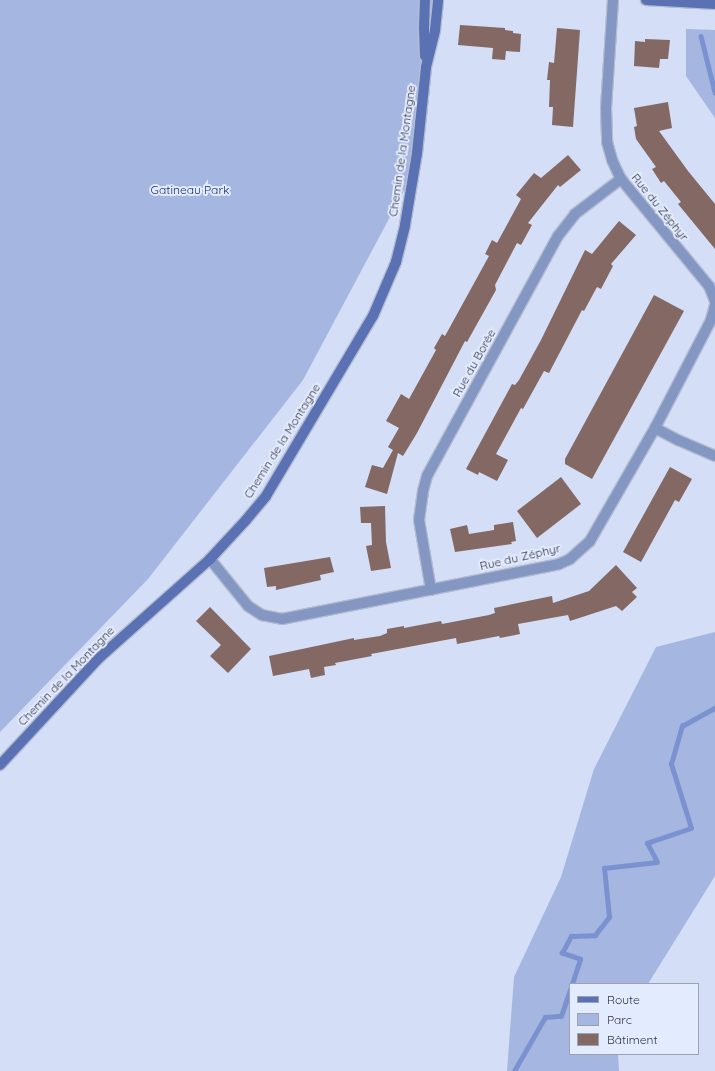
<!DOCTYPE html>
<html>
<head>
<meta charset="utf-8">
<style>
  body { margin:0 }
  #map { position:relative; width:715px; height:1071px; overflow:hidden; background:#d4def6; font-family:Quicksand,sans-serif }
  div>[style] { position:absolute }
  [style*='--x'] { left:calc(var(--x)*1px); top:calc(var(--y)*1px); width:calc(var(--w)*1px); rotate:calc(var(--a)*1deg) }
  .green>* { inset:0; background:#a5b7e1 }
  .stream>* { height:4.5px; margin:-2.25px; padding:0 2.25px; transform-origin:2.25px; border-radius:2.25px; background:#7a92cf }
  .building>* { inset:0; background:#836864 }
  .roads { filter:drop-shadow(1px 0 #b3bcd1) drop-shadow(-1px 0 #b3bcd1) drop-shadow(0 1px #b3bcd1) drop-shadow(0 -1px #b3bcd1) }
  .street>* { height:10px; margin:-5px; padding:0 5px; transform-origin:5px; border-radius:5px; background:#8497c3 }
  .secondary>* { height:10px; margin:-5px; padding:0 5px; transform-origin:5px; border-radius:5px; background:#5a72b3 }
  span { translate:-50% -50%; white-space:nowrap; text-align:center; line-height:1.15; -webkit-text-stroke:4px #e3ebff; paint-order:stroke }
  .street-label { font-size:12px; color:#31353e }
  .park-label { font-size:12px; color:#1a2e75 }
  .legend { position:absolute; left:569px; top:983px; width:130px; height:72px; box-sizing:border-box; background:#e3ebff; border:1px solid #9ca2b2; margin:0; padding:5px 7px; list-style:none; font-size:12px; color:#31353e }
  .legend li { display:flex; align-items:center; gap:8px; height:20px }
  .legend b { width:20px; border:1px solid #9ca2b2 }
</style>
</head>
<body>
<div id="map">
  <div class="green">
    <i style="clip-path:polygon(0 0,439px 0,423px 155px,303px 380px,148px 579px,0 732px)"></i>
    <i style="clip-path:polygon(686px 29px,715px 30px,715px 118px,686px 76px)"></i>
    <i style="clip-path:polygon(715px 632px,715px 876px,648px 984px,570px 984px,570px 1054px,618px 1054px,619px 1071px,507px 1071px,514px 977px,561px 877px,594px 769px,656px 647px)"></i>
  </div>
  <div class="stream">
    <i style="--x:701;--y:36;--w:58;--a:76"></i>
    <i style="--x:572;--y:984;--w:26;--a:-72"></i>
    <i style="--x:580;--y:959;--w:19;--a:-162"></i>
    <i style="--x:562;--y:953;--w:19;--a:-62"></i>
    <i style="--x:571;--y:936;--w:24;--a:-2"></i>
    <i style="--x:595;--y:935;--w:23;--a:-52"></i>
    <i style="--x:609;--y:917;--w:49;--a:-95.8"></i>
    <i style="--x:604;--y:868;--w:53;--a:-6.5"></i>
    <i style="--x:657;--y:862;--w:21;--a:-118"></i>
    <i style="--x:647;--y:843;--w:46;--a:-18.8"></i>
    <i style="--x:691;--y:828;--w:67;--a:-107.4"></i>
    <i style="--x:671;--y:764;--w:40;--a:-74"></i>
    <i style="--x:682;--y:726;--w:38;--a:-29"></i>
    <i style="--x:514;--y:1071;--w:62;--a:-60.1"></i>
    <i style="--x:545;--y:1017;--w:16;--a:-4"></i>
    <i style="--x:561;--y:1016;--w:28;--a:-71"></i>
  </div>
  <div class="building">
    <i style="clip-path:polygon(460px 25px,505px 28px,505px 30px,513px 31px,513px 33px,521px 34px,520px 52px,506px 51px,505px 60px,492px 59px,493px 48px,458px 45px)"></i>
    <i style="clip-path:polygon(557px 28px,580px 30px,573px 127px,552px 125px,553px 107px,549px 107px,550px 80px,547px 80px,549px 62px,554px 63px)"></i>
    <i style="clip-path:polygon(645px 39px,670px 40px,668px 59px,660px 59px,659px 68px,634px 66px,635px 41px,645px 42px)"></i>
    <i style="clip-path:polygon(668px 102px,672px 128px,659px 131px,688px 171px,715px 204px,715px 249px,678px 204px,681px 202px,664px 181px,661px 183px,652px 169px,656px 167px,636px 139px,634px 127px,637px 126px,634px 108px)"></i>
    <i style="clip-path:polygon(568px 155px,581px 170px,560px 187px,558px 185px,528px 223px,532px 225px,521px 245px,517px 243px,495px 285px,496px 290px,467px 342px,465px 341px,417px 433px,403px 456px,398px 453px,387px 494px,365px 487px,372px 465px,383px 468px,393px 450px,388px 447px,399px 428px,386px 421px,401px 394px,409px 399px,436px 350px,434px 348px,442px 334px,445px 336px,489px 256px,485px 254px,492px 240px,497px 243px,521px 199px,516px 195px,534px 173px,541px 178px)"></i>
    <i style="clip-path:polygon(619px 221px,636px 235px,611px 264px,613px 266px,601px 289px,597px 287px,584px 311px,582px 310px,549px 373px,544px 371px,523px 409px,521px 408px,496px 454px,508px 460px,497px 481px,479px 472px,478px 475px,466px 469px,512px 384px,515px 385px,519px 380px,541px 340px,585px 250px,592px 254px)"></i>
    <i style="clip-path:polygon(654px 295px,684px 311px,592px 479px,565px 464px,565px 459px)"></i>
    <i style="clip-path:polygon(670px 467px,692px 479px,679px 502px,675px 500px,641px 562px,623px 552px)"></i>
    <i style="clip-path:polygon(561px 477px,581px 504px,537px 538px,517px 511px)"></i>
    <i style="clip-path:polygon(385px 506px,386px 542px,391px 568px,371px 571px,366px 546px,372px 545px,371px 523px,361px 523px,360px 507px)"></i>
    <i style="clip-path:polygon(513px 522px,516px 541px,511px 542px,512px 544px,455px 552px,450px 529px,467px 525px,469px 534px,494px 530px,494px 525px)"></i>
    <i style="clip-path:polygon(330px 557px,334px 572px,320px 575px,321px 580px,276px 590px,276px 586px,267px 587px,264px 568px)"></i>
    <i style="clip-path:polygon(616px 565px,637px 588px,632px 592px,637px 597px,622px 611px,616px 606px,570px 621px,568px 615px,518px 624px,520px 634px,500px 638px,499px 636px,457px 644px,456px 638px,371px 654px,372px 656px,335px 663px,336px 665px,324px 667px,325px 675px,311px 678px,309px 669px,273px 676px,269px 656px,354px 638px,354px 640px,380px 636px,387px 633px,387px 629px,404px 626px,404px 628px,441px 621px,442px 624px,489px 615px,495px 613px,494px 608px,552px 596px,553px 603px,589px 591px)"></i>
    <i style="clip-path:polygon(210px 607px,251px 649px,228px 673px,210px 656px,221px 645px,196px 621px)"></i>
  </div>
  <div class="roads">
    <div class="street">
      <i style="--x:613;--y:0;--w:108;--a:93.7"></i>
      <i style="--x:606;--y:108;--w:34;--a:88"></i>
      <i style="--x:607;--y:142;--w:19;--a:74"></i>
      <i style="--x:612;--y:160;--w:21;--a:65"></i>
      <i style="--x:621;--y:179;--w:139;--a:50.6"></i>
      <i style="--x:709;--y:286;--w:16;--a:68"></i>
      <i style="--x:655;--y:428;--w:26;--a:28"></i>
      <i style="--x:678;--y:440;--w:40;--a:23.4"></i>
      <i style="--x:210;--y:559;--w:60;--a:51"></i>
      <i style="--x:248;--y:606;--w:17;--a:33"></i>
      <i style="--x:262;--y:615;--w:20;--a:11"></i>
      <i style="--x:282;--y:619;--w:282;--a:-11.2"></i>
      <i style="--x:559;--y:564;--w:12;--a:-24"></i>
      <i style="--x:570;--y:559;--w:27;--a:-42"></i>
      <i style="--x:590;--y:541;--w:130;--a:-60.1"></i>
      <i style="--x:655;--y:428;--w:122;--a:-62.6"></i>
      <i style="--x:711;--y:320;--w:16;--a:-75"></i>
      <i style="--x:431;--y:590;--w:71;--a:-99.7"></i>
      <i style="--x:419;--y:520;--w:29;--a:-82"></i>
      <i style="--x:423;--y:491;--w:16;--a:-75"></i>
      <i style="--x:427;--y:476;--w:273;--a:-61.4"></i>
      <i style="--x:558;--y:236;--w:28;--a:-52"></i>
      <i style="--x:575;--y:214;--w:58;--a:-37.3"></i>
    </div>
    <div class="secondary">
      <i style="--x:646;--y:0;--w:69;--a:3.3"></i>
      <i style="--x:425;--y:56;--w:28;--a:-92"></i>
      <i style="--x:424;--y:28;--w:28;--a:-88"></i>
      <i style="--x:0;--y:765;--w:146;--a:-47.2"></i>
      <i style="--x:99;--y:658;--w:149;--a:-41.7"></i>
      <i style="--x:210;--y:559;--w:53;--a:-47.3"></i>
      <i style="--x:246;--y:520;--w:31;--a:-50"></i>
      <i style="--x:266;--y:496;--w:209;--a:-59.3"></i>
      <i style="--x:373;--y:316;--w:59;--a:-66.9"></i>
      <i style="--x:396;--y:262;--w:38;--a:-76"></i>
      <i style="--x:405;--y:225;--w:73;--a:-80.5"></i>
      <i style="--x:417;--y:153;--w:86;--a:-84"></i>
      <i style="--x:426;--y:67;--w:38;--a:-76"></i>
      <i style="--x:435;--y:30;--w:30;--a:-84"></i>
    </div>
  </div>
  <div class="street-label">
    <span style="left:402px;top:151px;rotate:-82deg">Chemin de la Montagne</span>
    <span style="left:660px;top:207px;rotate:51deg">Rue du Zéphyr</span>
    <span style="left:474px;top:363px;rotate:-61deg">Rue du Borée</span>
    <span style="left:282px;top:441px;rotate:-58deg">Chemin de la Montagne</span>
    <span style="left:520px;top:557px;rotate:-13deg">Rue du Zéphyr</span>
    <span style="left:66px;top:676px;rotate:-46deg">Chemin de la Montagne</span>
  </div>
  <div class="park-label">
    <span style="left:190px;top:190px">Gatineau Park</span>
  </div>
  <ul class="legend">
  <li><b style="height:5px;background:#5a72b3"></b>Route</li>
  <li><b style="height:11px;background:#a5b7e1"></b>Parc</li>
  <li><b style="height:11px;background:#836864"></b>Bâtiment</li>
  </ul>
</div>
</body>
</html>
